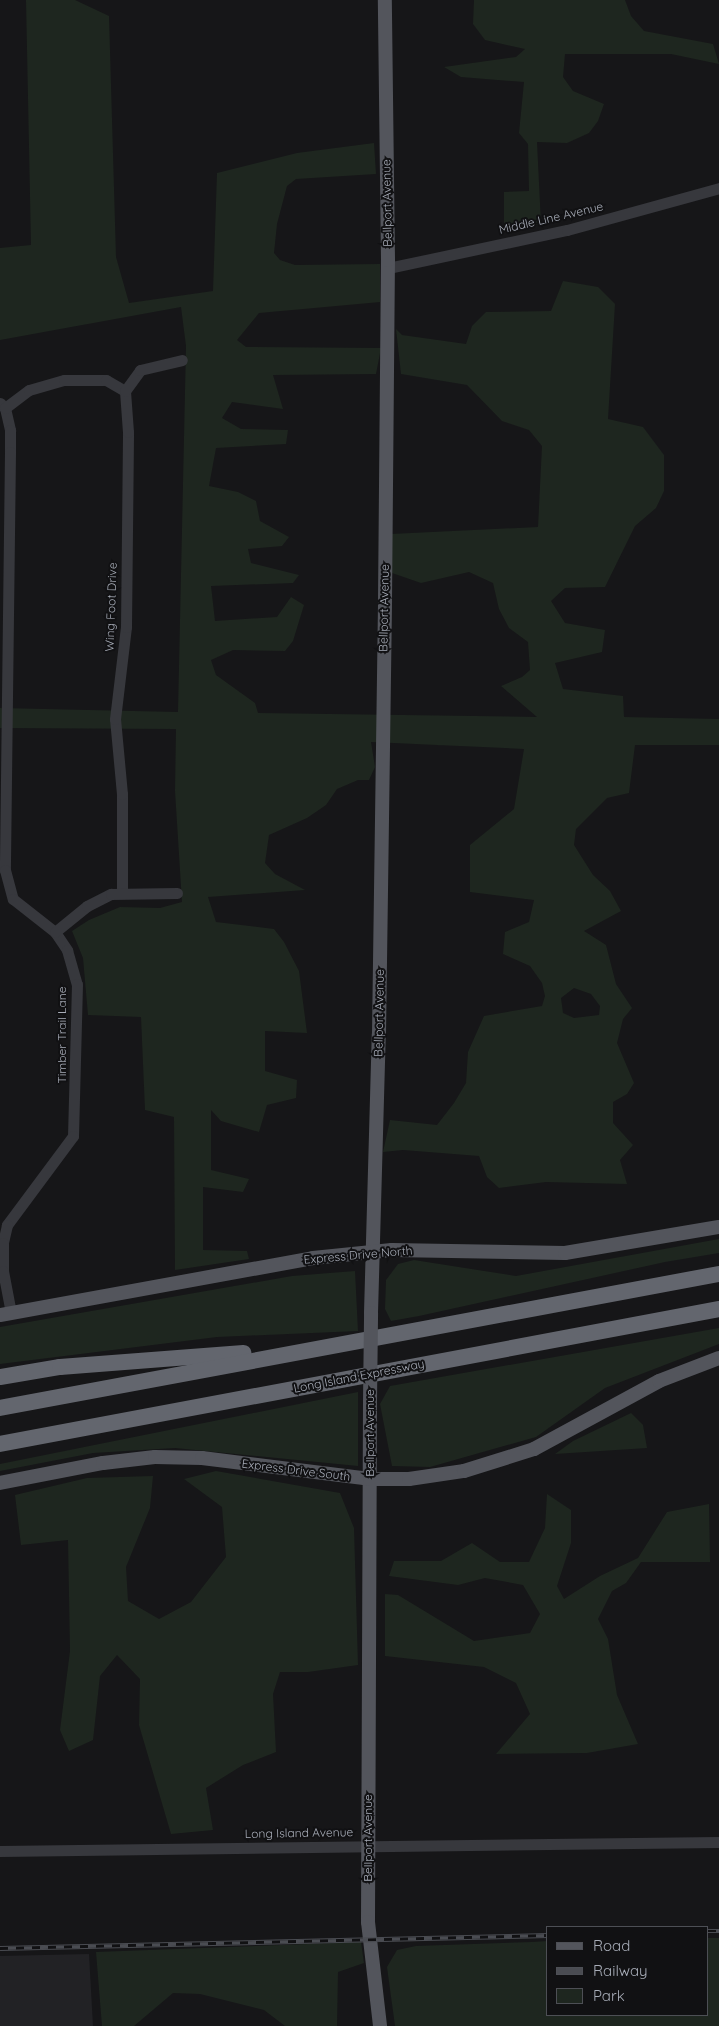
<!DOCTYPE html>
<html>
<head>
<meta charset="utf-8">
<style>
  body { margin:0 }
  #map { position:relative; width:719px; height:2026px; overflow:hidden; background:#161618; font-family:Quicksand,sans-serif }
  div>[style] { position:absolute }
  [style*='--x'] { left:calc(var(--x)*1px); top:calc(var(--y)*1px); width:calc(var(--w)*1px); rotate:calc(var(--a)*1deg) }
  .built>* { inset:0; background:#222225 }
  .green>* { inset:0; background:#1e261f }
  .minor>* { height:11px; margin:-5.5px; padding:0 5.5px; transform-origin:5.5px; border-radius:5.5px; background:#37383d }
  .major>* { height:14px; margin:-7px; padding:0 7px; transform-origin:7px; border-radius:7px; background:#53555c }
  .highway>* { height:16px; margin:-8px; padding:0 8px; transform-origin:8px; border-radius:8px; background:#63666e }
  .rail>* { height:4.5px; margin-top:-2.25px; transform-origin:0; background:repeating-linear-gradient(90deg,#111113 0 8px,#4a4c52 0 16px); box-sizing:border-box; border-block:1px solid #4a4c52 }
  .major-bridge>* { height:14px; margin:-7px; padding:0 7px; transform-origin:7px; border-radius:7px; background:#53555c }
  span { translate:-50% -50%; white-space:nowrap; text-align:center; line-height:1.15; -webkit-text-stroke:4px #111113; paint-order:stroke }
  .street-label { font-size:12px; color:#a8adb8 }
  .legend { position:absolute; left:546px; top:1926px; width:162px; height:90px; box-sizing:border-box; background:#111113; border:1px solid #4d4f55; margin:0; padding:6px 9px; list-style:none; font-size:15px; color:#a8adb8 }
  .legend li { display:flex; align-items:center; gap:10px; height:25px }
  .legend b { width:25px; border:1px solid #4d4f55 }
</style>
</head>
<body>
<div id="map">
  <div class="built">
    <i style="clip-path:polygon(89px 1954px,93px 2026px,0 2026px,0 1956px)"></i>
  </div>
  <div class="green">
    <i style="clip-path:polygon(evenodd,26px 0,75px 0,109px 16px,116px 257px,129px 303px,213px 291px,217px 173px,297px 153px,374px 143px,376px 174px,296px 179px,287px 186px,277px 224px,274px 253px,280px 260px,295px 265px,380px 264px,380px 302px,259px 313px,237px 340px,246px 347px,381px 348px,376px 374px,273px 375px,283px 409px,232px 402px,222px 418px,241px 429px,288px 430px,286px 444px,216px 448px,209px 486px,238px 492px,256px 501px,260px 521px,289px 537px,282px 546px,248px 549px,251px 563px,299px 575px,293px 583px,211px 586px,215px 621px,277px 617px,291px 597px,304px 605px,293px 641px,285px 651px,233px 650px,211px 660px,216px 675px,255px 703px,258px 713px,537px 717px,501px 686px,522px 677px,530px 670px,528px 642px,509px 628px,499px 609px,493px 583px,469px 572px,421px 583px,392px 573px,391px 534px,538px 527px,542px 446px,529px 430px,502px 421px,467px 385px,401px 374px,396px 329px,402px 335px,466px 344px,472px 326px,486px 312px,551px 311px,563px 281px,598px 287px,615px 304px,608px 419px,643px 427px,664px 455px,664px 491px,656px 508px,635px 526px,605px 587px,565px 588px,551px 601px,565px 623px,605px 630px,602px 652px,555px 663px,563px 689px,623px 696px,624px 717px,719px 719px,719px 745px,635px 745px,629px 793px,607px 798px,576px 829px,574px 845px,593px 875px,610px 891px,621px 911px,584px 931px,606px 945px,616px 984px,632px 1008px,623px 1019px,617px 1043px,634px 1083px,627px 1094px,613px 1102px,613px 1123px,633px 1145px,620px 1160px,627px 1184px,546px 1182px,499px 1188px,487px 1177px,479px 1156px,403px 1150px,383px 1152px,390px 1120px,437px 1125px,454px 1103px,466px 1083px,468px 1052px,484px 1016px,542px 1006px,545px 996px,542px 983px,530px 966px,503px 954px,505px 932px,529px 922px,534px 900px,470px 892px,470px 845px,514px 809px,524px 749px,371px 742px,375px 767px,369px 780px,358px 780px,337px 789px,326px 805px,307px 818px,269px 835px,265px 863px,275px 874px,305px 890px,208px 897px,216px 922px,274px 929px,284px 942px,299px 971px,307px 1033px,265px 1031px,265px 1071px,297px 1080px,296px 1098px,267px 1105px,259px 1132px,221px 1121px,211px 1110px,211px 1170px,249px 1179px,243px 1192px,203px 1187px,203px 1250px,247px 1251px,249px 1259px,175px 1270px,174px 1117px,145px 1110px,141px 1017px,88px 1015px,83px 958px,72px 931px,89px 920px,120px 907px,160px 908px,182px 902px,175px 791px,176px 729px,0 728px,0 708px,178px 712px,186px 346px,181px 307px,0 340px,0 248px,31px 245px,26px 0,574px 988px,591px 994px,600px 1006px,599px 1015px,574px 1018px,563px 1013px,561px 998px,574px 988px)"></i>
    <i style="clip-path:polygon(474px 0,625px 0,631px 16px,644px 31px,713px 44px,719px 64px,671px 54px,565px 54px,563px 77px,573px 91px,604px 104px,598px 121px,589px 133px,567px 143px,537px 142px,541px 224px,504px 230px,504px 192px,529px 191px,528px 144px,519px 133px,524px 82px,461px 77px,444px 67px,516px 57px,525px 49px,485px 40px,473px 24px)"></i>
    <i style="clip-path:polygon(719px 1239px,719px 1253px,665px 1262px,419px 1316px,391px 1321px,385px 1309px,386px 1280px,398px 1264px,414px 1260px,516px 1276px)"></i>
    <i style="clip-path:polygon(355px 1271px,358px 1331px,217px 1337px,0 1364px,0 1327px,292px 1276px)"></i>
    <i style="clip-path:polygon(719px 1328px,719px 1344px,605px 1388px,536px 1437px,430px 1467px,392px 1466px,380px 1404px,390px 1386px)"></i>
    <i style="clip-path:polygon(358px 1392px,358px 1466px,175px 1448px,93px 1453px,0 1471px,0 1464px)"></i>
    <i style="clip-path:polygon(631px 1413px,643px 1425px,647px 1448px,555px 1454px,573px 1441px)"></i>
    <i style="clip-path:polygon(216px 1471px,340px 1493px,354px 1528px,358px 1665px,308px 1672px,280px 1672px,273px 1694px,276px 1752px,243px 1765px,206px 1788px,213px 1830px,171px 1834px,139px 1725px,140px 1679px,117px 1655px,100px 1676px,93px 1740px,69px 1751px,60px 1730px,70px 1651px,68px 1540px,21px 1545px,15px 1495px,87px 1478px,153px 1476px,150px 1508px,126px 1567px,128px 1601px,159px 1619px,191px 1602px,226px 1557px,222px 1507px,184px 1479px)"></i>
    <i style="clip-path:polygon(547px 1494px,571px 1510px,571px 1543px,557px 1586px,564px 1599px,600px 1576px,638px 1558px,667px 1512px,709px 1504px,710px 1562px,641px 1562px,626px 1583px,612px 1591px,598px 1619px,608px 1639px,617px 1695px,638px 1744px,587px 1753px,496px 1754px,530px 1714px,516px 1683px,484px 1667px,385px 1656px,385px 1594px,398px 1595px,474px 1641px,530px 1633px,540px 1614px,523px 1585px,485px 1578px,458px 1585px,389px 1576px,394px 1561px,441px 1561px,472px 1543px,500px 1562px,529px 1562px,545px 1528px)"></i>
    <i style="clip-path:polygon(708px 1938px,719px 1938px,719px 2026px,395px 2026px,387px 1967px,397px 1950px,416px 1946px,532px 1942px,548px 1941px,548px 2015px,708px 2015px)"></i>
    <i style="clip-path:polygon(361px 1942px,364px 1963px,338px 1972px,337px 2026px,285px 2026px,264px 2010px,200px 1994px,173px 1993px,134px 2026px,102px 2026px,96px 1952px)"></i>
  </div>
  <div class="minor">
    <i style="--x:388;--y:268;--w:183;--a:-12"></i>
    <i style="--x:567;--y:230;--w:158;--a:-15.4"></i>
    <i style="--x:0;--y:403;--w:7;--a:45"></i>
    <i style="--x:5;--y:408;--w:23;--a:77"></i>
    <i style="--x:10;--y:430;--w:22;--a:90"></i>
    <i style="--x:10;--y:452;--w:418;--a:90.7"></i>
    <i style="--x:5;--y:870;--w:30;--a:75"></i>
    <i style="--x:13;--y:899;--w:53;--a:38.2"></i>
    <i style="--x:55;--y:932;--w:22;--a:56"></i>
    <i style="--x:67;--y:950;--w:35;--a:74"></i>
    <i style="--x:77;--y:984;--w:152;--a:91.5"></i>
    <i style="--x:73;--y:1136;--w:111;--a:126.6"></i>
    <i style="--x:7;--y:1225;--w:18;--a:103"></i>
    <i style="--x:3;--y:1243;--w:28;--a:90"></i>
    <i style="--x:3;--y:1271;--w:43;--a:79.2"></i>
    <i style="--x:5;--y:408;--w:30;--a:-37"></i>
    <i style="--x:29;--y:390;--w:36;--a:-16"></i>
    <i style="--x:64;--y:380;--w:42;--a:0"></i>
    <i style="--x:106;--y:380;--w:22;--a:30"></i>
    <i style="--x:122;--y:892;--w:98;--a:-90"></i>
    <i style="--x:122;--y:794;--w:75;--a:-95.3"></i>
    <i style="--x:115;--y:719;--w:93;--a:-83.2"></i>
    <i style="--x:126;--y:627;--w:195;--a:-89.4"></i>
    <i style="--x:128;--y:432;--w:41;--a:-94.2"></i>
    <i style="--x:125;--y:391;--w:26;--a:-54"></i>
    <i style="--x:140;--y:370;--w:43;--a:-13.4"></i>
    <i style="--x:55;--y:932;--w:41;--a:-39.1"></i>
    <i style="--x:87;--y:906;--w:27;--a:-27"></i>
    <i style="--x:111;--y:894;--w:66;--a:-0.9"></i>
    <i style="--x:0;--y:1851;--w:719;--a:-0.72"></i>
  </div>
  <div class="major">
    <i style="--x:371;--y:1313;--w:279;--a:-88.4"></i>
    <i style="--x:379;--y:1034;--w:433;--a:-89.2"></i>
    <i style="--x:385;--y:601;--w:341;--a:-89.5"></i>
    <i style="--x:388;--y:260;--w:260;--a:-90.7"></i>
    <i style="--x:0;--y:1315;--w:318;--a:-10.3"></i>
    <i style="--x:313;--y:1258;--w:79;--a:-5.8"></i>
    <i style="--x:392;--y:1250;--w:173;--a:1"></i>
    <i style="--x:565;--y:1253;--w:156;--a:-9.6"></i>
    <i style="--x:370;--y:1401;--w:521;--a:90.22"></i>
    <i style="--x:368;--y:1922;--w:105;--a:83.4"></i>
    <i style="--x:0;--y:1483;--w:105;--a:-11"></i>
    <i style="--x:103;--y:1463;--w:52;--a:-6.6"></i>
    <i style="--x:155;--y:1457;--w:47;--a:1.2"></i>
    <i style="--x:202;--y:1458;--w:169;--a:7.1"></i>
    <i style="--x:370;--y:1479;--w:39;--a:0"></i>
    <i style="--x:409;--y:1479;--w:56;--a:-8.3"></i>
    <i style="--x:464;--y:1471;--w:73;--a:-17.4"></i>
    <i style="--x:534;--y:1449;--w:142;--a:-28.5"></i>
    <i style="--x:659;--y:1381;--w:64;--a:-21"></i>
  </div>
  <div class="highway">
    <i style="--x:0;--y:1377;--w:61;--a:-9.5"></i>
    <i style="--x:60;--y:1367;--w:184;--a:-4.4"></i>
    <i style="--x:0;--y:1408;--w:731;--a:-10.56"></i>
    <i style="--x:0;--y:1444;--w:732;--a:-10.63"></i>
  </div>
  <div class="rail">
    <i style="--x:708;--y:1931;--w:11;--a:0"></i>
    <i style="--x:0;--y:1948;--w:548;--a:-1.36"></i>
  </div>
  <div class="major-bridge">
    <i style="--x:370;--y:1401;--w:88;--a:-89.3"></i>
  </div>
  <div class="street-label">
    <span style="left:387px;top:203px;rotate:-91deg">Bellport Avenue</span>
    <span style="left:551px;top:218px;rotate:-13deg">Middle Line Avenue</span>
    <span style="left:111px;top:607px;rotate:-88deg">Wing Foot Drive</span>
    <span style="left:384px;top:608px;rotate:-89deg">Bellport Avenue</span>
    <span style="left:379px;top:1013px;rotate:-89deg">Bellport Avenue</span>
    <span style="left:62px;top:1035px;rotate:-90deg">Timber Trail Lane</span>
    <span style="left:358px;top:1255px;rotate:-5deg">Express Drive North</span>
    <span style="left:359px;top:1376px;rotate:-11deg">Long Island Expressway</span>
    <span style="left:370px;top:1433px;rotate:-90deg">Bellport Avenue</span>
    <span style="left:296px;top:1470px;rotate:7deg">Express Drive South</span>
    <span style="left:299px;top:1833px;rotate:-1deg">Long Island Avenue</span>
    <span style="left:368px;top:1838px;rotate:-90deg">Bellport Avenue</span>
  </div>
  <ul class="legend">
  <li><b style="height:6px;background:#53555c"></b>Road</li>
  <li><b style="height:6px;background:#4a4c52"></b>Railway</li>
  <li><b style="height:14px;background:#1e261f"></b>Park</li>
  </ul>
</div>
</body>
</html>
